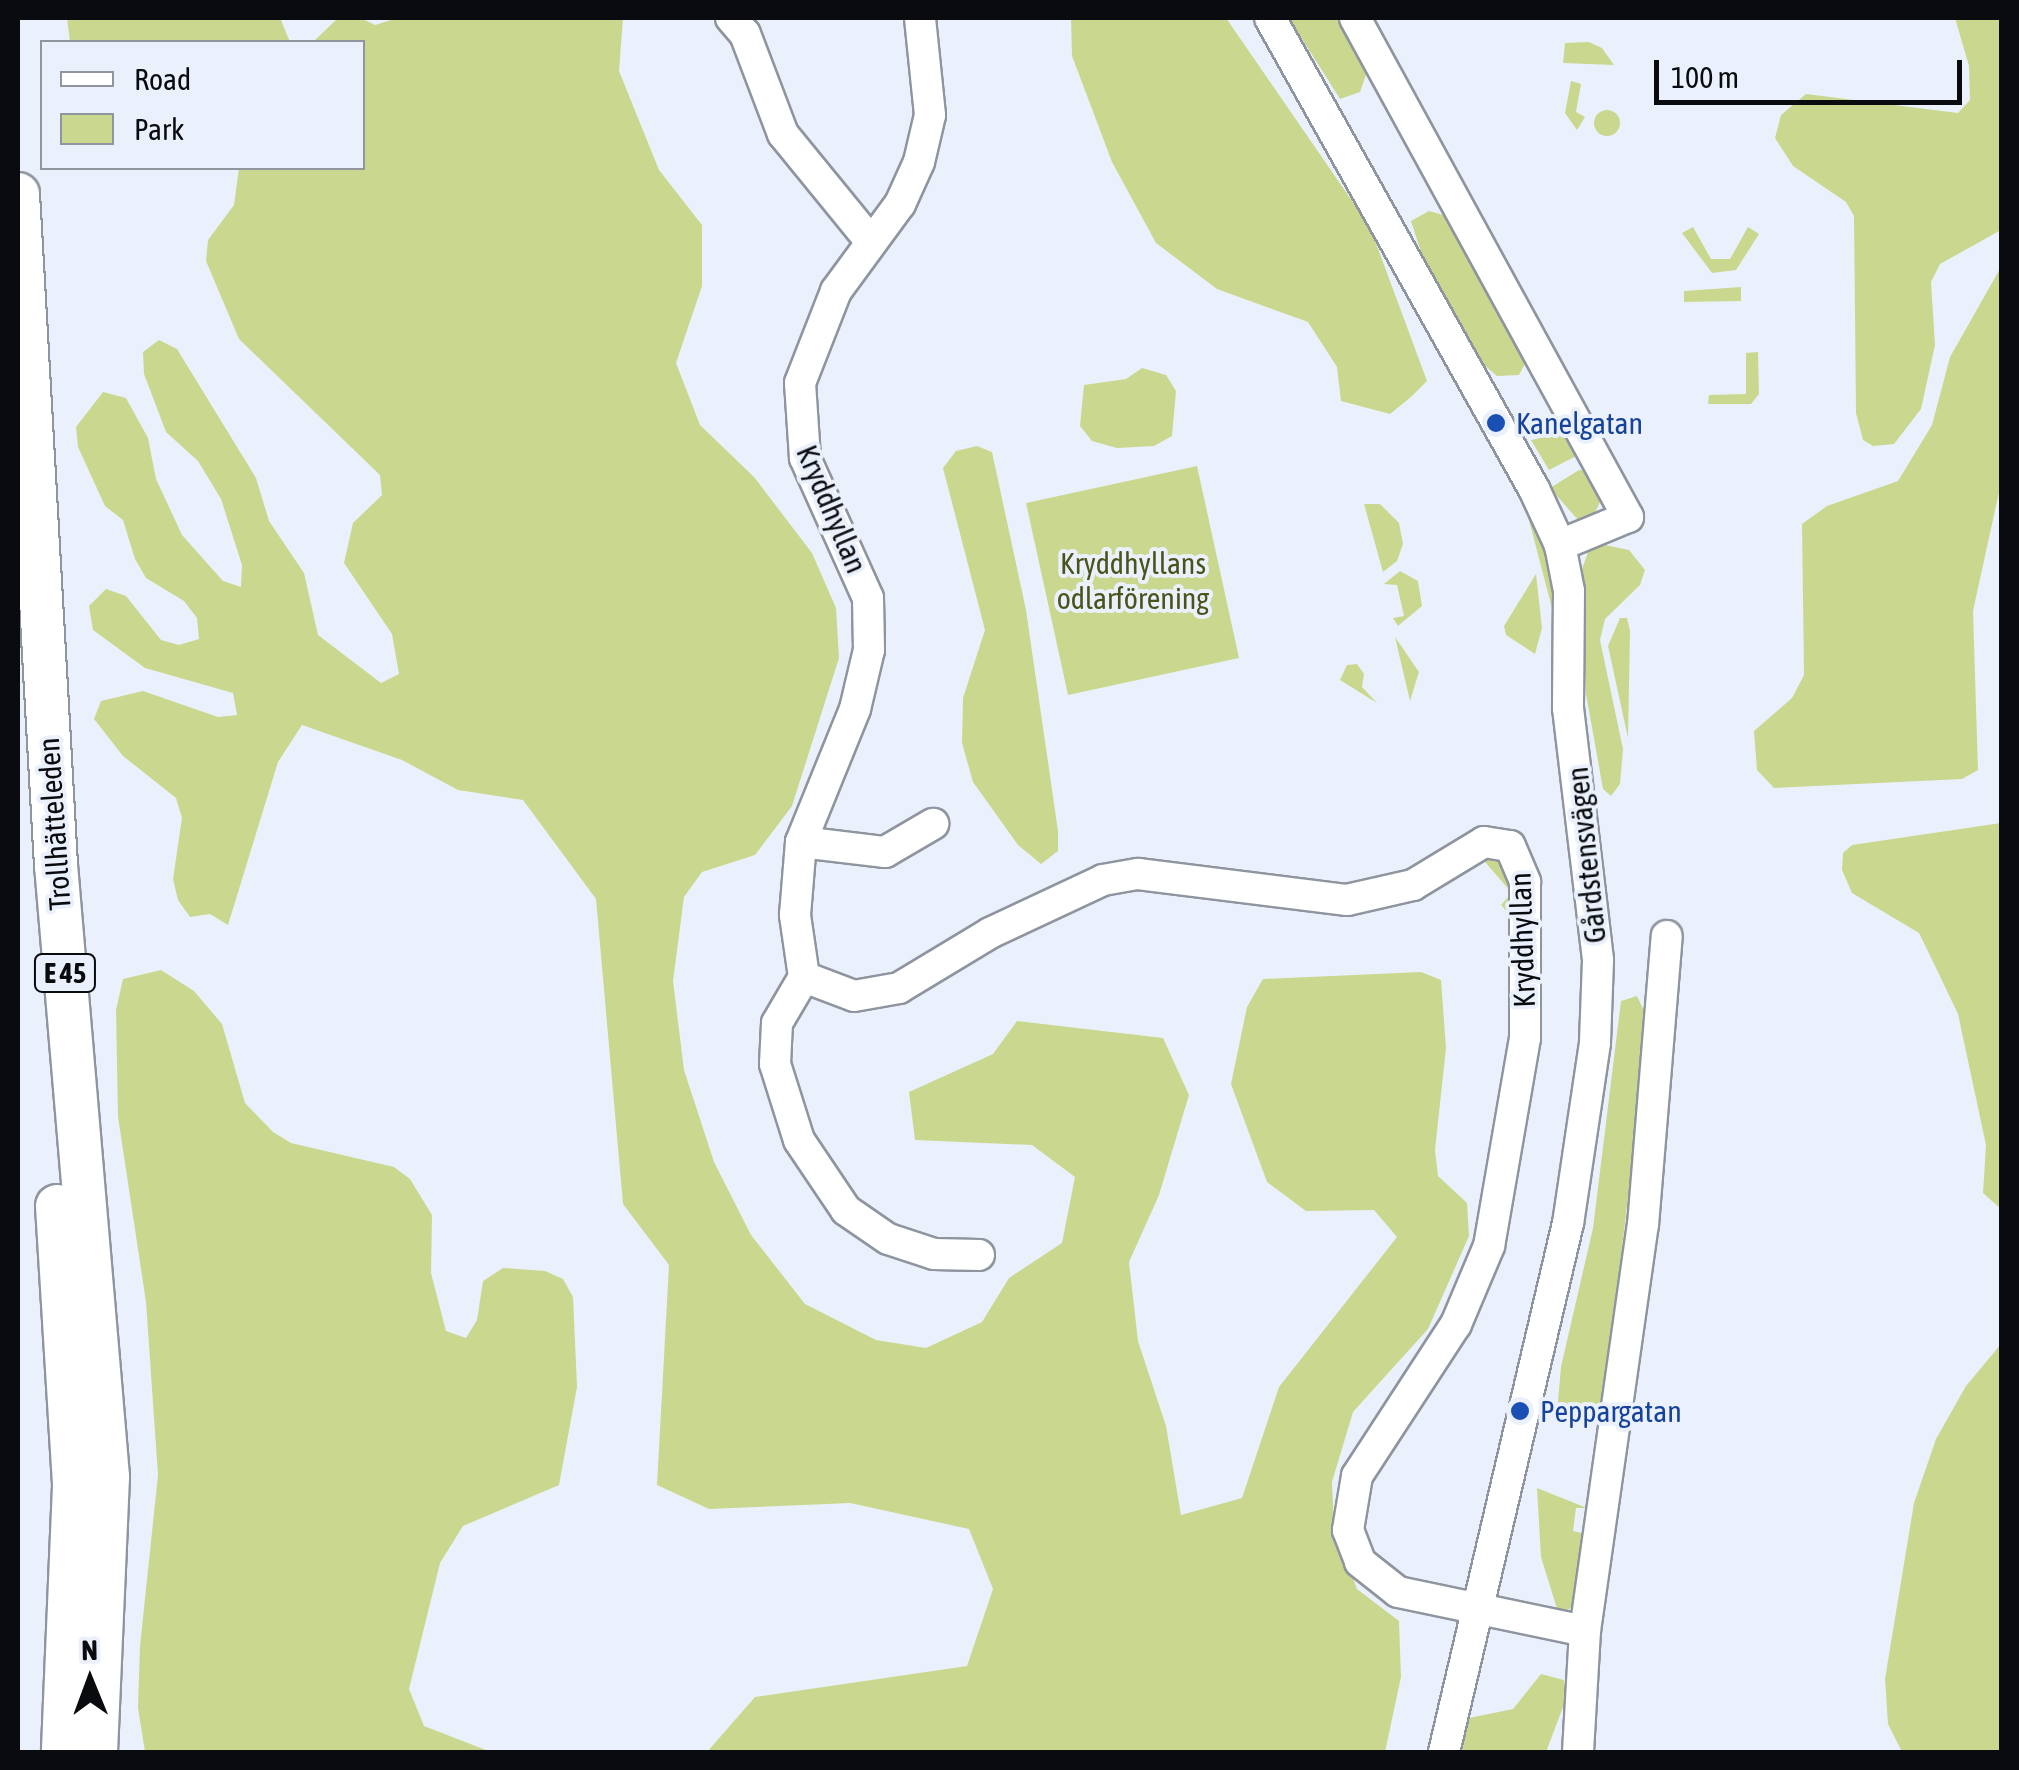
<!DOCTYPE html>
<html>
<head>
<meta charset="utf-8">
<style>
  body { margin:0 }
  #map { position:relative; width:2019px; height:1770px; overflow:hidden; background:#ebf1fc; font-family:"Asap Condensed",sans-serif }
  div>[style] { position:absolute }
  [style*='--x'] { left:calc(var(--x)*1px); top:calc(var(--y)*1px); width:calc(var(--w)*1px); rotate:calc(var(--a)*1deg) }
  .green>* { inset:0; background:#c9d88e }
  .round { border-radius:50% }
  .roads { filter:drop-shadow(2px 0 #8f959f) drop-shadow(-2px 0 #8f959f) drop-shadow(0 2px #8f959f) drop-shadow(0 -2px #8f959f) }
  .minor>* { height:30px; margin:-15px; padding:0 15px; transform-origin:15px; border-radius:15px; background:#fff }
  .highway>* { height:42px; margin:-21px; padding:0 21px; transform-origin:21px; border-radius:21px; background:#fff }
  .dots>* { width:28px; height:28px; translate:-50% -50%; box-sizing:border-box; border:5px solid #ebf1fc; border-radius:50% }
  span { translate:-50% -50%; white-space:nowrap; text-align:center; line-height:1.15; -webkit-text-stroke:8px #ebf1fc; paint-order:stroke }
  .shield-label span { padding:2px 8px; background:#ebf1fc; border:2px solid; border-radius:8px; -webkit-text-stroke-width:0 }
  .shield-label { font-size:28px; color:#090b0f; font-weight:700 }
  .transit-label { font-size:30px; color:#164399 }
  .left { translate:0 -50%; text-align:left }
  .street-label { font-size:30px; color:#090b0f }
  .park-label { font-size:30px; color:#4a541a }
  .frame { position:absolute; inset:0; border:20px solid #090b0f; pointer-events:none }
  .legend { position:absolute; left:40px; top:40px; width:325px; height:130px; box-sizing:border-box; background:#ebf1fc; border:2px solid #91959d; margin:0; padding:12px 18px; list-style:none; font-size:30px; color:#090b0f }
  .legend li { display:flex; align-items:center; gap:20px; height:50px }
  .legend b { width:50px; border:2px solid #91959d }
  .north { position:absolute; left:40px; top:1630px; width:100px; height:100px; -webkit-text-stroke:8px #ebf1fc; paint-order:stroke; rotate:359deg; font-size:28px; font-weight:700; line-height:40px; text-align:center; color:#090b0f }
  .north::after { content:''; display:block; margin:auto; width:35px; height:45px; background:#090b0f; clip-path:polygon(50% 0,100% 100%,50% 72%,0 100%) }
  .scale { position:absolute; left:1654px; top:60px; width:308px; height:45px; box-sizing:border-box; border:5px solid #090b0f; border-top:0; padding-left:12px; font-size:30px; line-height:35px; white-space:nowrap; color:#090b0f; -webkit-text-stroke:8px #ebf1fc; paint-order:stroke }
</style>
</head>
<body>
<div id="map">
  <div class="green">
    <i style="clip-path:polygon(67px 18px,280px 18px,290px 42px,70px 42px)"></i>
    <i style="clip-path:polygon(361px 18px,375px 25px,397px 18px,623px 18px,619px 71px,659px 170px,702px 225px,702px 286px,676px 363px,700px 425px,754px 477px,812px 553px,836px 608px,839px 658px,792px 806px,755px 855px,702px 872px,684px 897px,673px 981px,684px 1070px,714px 1162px,751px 1235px,805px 1304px,876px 1340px,926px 1348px,982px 1322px,1009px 1278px,1062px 1243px,1075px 1177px,1032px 1145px,915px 1140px,909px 1092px,993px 1054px,1017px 1021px,1163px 1038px,1189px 1095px,1159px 1195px,1129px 1262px,1138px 1341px,1166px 1426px,1181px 1515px,1242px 1498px,1279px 1387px,1397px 1237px,1374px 1210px,1306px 1211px,1267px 1182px,1231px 1084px,1247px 1007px,1263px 979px,1421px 972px,1441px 980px,1446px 1048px,1435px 1150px,1438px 1176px,1467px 1203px,1469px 1236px,1428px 1329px,1353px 1412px,1332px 1482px,1334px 1527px,1357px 1589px,1399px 1621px,1401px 1677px,1385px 1752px,707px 1752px,755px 1697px,967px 1666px,993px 1589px,969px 1529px,850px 1503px,709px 1509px,657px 1485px,669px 1265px,623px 1204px,596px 899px,523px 800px,458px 790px,402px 760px,302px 725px,278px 762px,228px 925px,210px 914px,190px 917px,178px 900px,173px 879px,182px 818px,176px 798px,123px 756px,94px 719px,101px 701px,143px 691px,218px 717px,237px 715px,233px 693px,145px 668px,93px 630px,89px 606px,106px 589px,126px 596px,161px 640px,179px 645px,199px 639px,197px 618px,184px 601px,146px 578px,135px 559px,123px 520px,105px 506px,78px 447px,76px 427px,103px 392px,126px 398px,148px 438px,156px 479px,182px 535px,223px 581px,241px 587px,242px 565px,221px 499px,198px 461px,166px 432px,144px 374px,143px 352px,159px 340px,177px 349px,256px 478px,269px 521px,304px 573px,318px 635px,381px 683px,399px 674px,392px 634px,344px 563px,353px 523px,382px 495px,380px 475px,239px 339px,206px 261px,208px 240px,234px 205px,239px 168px,362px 168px,362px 42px,313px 42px,337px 19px)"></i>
    <i style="clip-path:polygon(1071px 18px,1226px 18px,1370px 227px,1427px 381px,1411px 397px,1390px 414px,1341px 401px,1337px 367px,1308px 322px,1217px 289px,1156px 243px,1112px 162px,1072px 56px)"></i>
    <i style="clip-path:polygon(1289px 18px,1339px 18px,1367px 72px,1360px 92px,1340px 99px)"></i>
    <i style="clip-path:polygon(1955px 18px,2001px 18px,2001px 230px,1940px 264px,1931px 282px,1935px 345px,1921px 409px,1894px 444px,1873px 446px,1863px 440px,1856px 413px,1854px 216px,1846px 202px,1793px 166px,1775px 138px,1781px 115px,1806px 94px,1958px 113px,1970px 100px,1969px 66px)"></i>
    <i style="clip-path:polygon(1589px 42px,1602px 48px,1614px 65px,1563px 63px,1565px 43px)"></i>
    <i style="clip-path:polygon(1571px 81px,1581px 84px,1576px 112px,1585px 117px,1577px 130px,1565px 113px)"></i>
    <i class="round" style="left:1594px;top:110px;width:26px;height:26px"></i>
    <i style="clip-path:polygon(1429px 211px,1443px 215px,1456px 231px,1528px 358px,1519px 375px,1497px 376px,1484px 365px,1422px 255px,1411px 221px)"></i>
    <i style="clip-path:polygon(1693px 227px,1711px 259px,1730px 259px,1748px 227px,1759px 234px,1736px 270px,1712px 273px,1682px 233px)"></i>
    <i style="clip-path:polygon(2001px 267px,2001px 483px,1973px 611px,1978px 770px,1962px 779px,1774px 788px,1757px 770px,1754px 731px,1792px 698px,1804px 675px,1802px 524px,1827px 506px,1898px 481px,1932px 425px,1950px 357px)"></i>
    <i style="clip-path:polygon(1741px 287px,1741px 301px,1684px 302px,1684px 291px)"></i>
    <i style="clip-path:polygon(1758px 352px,1759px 394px,1751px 404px,1708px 404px,1709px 395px,1746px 394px,1746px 353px)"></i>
    <i style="clip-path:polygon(1142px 368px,1166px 375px,1176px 391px,1172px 436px,1154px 446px,1117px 448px,1092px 441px,1080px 426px,1084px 385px,1126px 379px)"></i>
    <i style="clip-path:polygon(1564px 433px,1578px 455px,1549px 470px,1531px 440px)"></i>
    <i style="clip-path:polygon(977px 446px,992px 452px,1026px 610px,1058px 831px,1058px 851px,1041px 864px,1018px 845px,973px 782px,962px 743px,963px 698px,985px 630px,943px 468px,956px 451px)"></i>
    <i style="clip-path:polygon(1197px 466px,1239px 658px,1068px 695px,1026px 503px)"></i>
    <i style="clip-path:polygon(1579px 470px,1587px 470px,1600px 502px,1592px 519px,1579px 521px,1550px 488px)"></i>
    <i style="clip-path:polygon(1524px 501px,1545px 545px,1559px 612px,1553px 612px)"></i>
    <i style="clip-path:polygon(1364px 504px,1380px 504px,1399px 523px,1403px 544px,1397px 561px,1383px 572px)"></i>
    <i style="clip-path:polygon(1600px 544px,1629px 550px,1645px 570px,1640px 585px,1605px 619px,1600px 640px,1623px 749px,1620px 784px,1611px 796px,1603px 789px,1586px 694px,1582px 569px,1588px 552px)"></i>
    <i style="clip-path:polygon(1400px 571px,1418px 581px,1422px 606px,1398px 626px,1393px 618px,1404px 616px,1397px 585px,1384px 584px)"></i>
    <i style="clip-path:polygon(1536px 574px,1542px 628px,1535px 654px,1506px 635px,1504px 626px)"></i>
    <i style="clip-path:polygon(1620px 618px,1627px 618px,1630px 631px,1628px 738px,1608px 646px)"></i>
    <i style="clip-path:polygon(1395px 637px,1419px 672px,1410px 701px)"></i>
    <i style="clip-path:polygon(1357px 664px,1364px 674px,1362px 687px,1377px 703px,1340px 680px,1347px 665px)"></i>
    <i style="clip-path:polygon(2001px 823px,2002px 823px,2001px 1209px,1983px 1193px,1986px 1145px,1958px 1014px,1936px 968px,1919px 933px,1852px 893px,1842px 870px,1843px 853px,1852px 845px)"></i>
    <i style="clip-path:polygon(1495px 854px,1512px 868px,1512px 917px,1501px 905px,1512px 893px,1485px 862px,1483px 856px)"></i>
    <i style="clip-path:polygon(161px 970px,194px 991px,222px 1024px,245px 1103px,273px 1132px,291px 1143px,394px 1167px,410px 1179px,432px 1215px,431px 1273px,446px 1331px,466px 1338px,477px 1320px,483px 1281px,503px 1268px,545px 1271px,563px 1279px,573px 1297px,577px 1387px,559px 1485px,463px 1526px,440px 1563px,409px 1689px,424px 1726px,491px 1752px,145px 1752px,138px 1708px,140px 1646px,158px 1475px,146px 1302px,118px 1117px,116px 1010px,123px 979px)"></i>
    <i style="clip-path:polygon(1637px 996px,1647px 1017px,1645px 1053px,1605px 1392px,1596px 1414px,1567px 1420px,1557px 1412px,1561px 1367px,1593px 1228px,1621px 1001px)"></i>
    <i style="clip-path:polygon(2001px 1344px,2001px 1752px,1902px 1752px,1888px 1724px,1885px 1679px,1914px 1503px,1936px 1439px,1966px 1386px)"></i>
    <i style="clip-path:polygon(1537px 1488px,1587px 1508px,1576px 1508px,1573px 1531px,1586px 1534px,1574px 1606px,1559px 1615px,1541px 1557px)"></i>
    <i style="clip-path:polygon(1541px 1674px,1564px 1680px,1566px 1699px,1546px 1752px,1462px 1752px,1469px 1718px,1513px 1709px)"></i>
  </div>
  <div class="roads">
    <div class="minor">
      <i style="--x:731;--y:18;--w:21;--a:49"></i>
      <i style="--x:745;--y:34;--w:107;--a:69.2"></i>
      <i style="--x:783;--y:134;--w:139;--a:50.8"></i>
      <i style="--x:1270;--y:18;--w:540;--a:60.73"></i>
      <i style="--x:1534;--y:489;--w:62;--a:65.1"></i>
      <i style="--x:1560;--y:545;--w:47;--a:78.9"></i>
      <i style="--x:1569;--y:591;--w:117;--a:90.5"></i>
      <i style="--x:1568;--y:708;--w:254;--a:83.2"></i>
      <i style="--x:1598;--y:960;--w:83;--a:92.1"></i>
      <i style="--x:1595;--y:1043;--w:182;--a:98.5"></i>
      <i style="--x:1568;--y:1223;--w:543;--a:103.19"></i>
      <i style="--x:1355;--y:18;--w:569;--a:61.32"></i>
      <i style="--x:1628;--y:517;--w:74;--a:157.6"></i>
      <i style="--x:801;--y:842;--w:85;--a:6.8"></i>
      <i style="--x:885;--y:852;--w:56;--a:-30.3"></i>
      <i style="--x:804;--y:977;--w:63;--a:-98.3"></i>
      <i style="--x:795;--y:915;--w:73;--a:-85.3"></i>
      <i style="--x:801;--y:842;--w:144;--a:-67.9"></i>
      <i style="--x:855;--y:709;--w:61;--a:-76.7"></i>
      <i style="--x:869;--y:650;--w:52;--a:-91.1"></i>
      <i style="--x:868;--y:598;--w:154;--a:-114.2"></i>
      <i style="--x:805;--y:458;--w:75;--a:-93.8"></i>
      <i style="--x:800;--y:383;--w:99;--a:-68.6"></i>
      <i style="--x:836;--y:291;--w:108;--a:-53.7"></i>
      <i style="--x:900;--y:204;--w:46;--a:-65.7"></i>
      <i style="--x:919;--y:162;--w:48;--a:-76.8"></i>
      <i style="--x:930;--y:115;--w:98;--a:-95.9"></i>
      <i style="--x:979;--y:1255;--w:45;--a:-178.7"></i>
      <i style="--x:934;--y:1254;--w:48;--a:-161.9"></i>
      <i style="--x:888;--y:1239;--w:51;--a:-145.4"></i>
      <i style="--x:846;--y:1210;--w:84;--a:-123.9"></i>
      <i style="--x:799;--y:1140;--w:80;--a:-107.5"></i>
      <i style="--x:775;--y:1064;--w:41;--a:-87.2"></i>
      <i style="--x:777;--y:1023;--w:53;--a:-59.6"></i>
      <i style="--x:804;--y:977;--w:53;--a:20.8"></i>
      <i style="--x:854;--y:996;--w:46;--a:-10.1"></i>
      <i style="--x:899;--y:988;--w:106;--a:-31.1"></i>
      <i style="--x:990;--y:933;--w:125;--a:-25.1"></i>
      <i style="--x:1103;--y:880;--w:36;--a:-10"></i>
      <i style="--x:1138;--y:874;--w:211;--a:7.1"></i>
      <i style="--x:1347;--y:900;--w:68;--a:-12.8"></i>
      <i style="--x:1413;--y:885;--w:83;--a:-31.2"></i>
      <i style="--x:1484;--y:842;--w:26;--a:9"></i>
      <i style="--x:1510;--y:846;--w:39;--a:67"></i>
      <i style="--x:1525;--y:882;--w:156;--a:90"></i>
      <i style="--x:1525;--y:1038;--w:211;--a:99.8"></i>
      <i style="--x:1489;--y:1246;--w:85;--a:112.9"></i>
      <i style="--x:1456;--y:1324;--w:181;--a:123.1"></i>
      <i style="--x:1357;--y:1476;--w:55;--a:99.5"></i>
      <i style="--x:1348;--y:1530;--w:34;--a:69"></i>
      <i style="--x:1360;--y:1562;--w:48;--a:38.3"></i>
      <i style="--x:1398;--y:1592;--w:191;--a:11.8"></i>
      <i style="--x:1578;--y:1752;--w:121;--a:-86.7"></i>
      <i style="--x:1585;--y:1631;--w:410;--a:-81.9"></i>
      <i style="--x:1643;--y:1225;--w:290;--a:-85.3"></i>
    </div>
    <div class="highway">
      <i style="--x:18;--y:194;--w:672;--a:86.76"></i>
      <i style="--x:56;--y:865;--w:614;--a:85.14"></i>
      <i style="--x:108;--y:1477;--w:275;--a:92.5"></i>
      <i style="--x:57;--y:1206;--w:281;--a:86.5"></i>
      <i style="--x:74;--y:1486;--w:266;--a:92.4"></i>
    </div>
  </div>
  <div class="dots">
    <i style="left:1496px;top:423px;background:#1a4fb4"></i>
    <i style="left:1520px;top:1411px;background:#1a4fb4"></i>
  </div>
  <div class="shield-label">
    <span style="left:65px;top:973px">E 45</span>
  </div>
  <div class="transit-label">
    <span class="left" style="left:1516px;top:423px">Kanelgatan</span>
    <span class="left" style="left:1540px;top:1411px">Peppargatan</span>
  </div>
  <div class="street-label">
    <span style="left:832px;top:509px;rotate:67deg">Kryddhyllan</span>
    <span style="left:54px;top:824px;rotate:-94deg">Trollhätteleden</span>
    <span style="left:1586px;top:855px;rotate:-96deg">Gårdstensvägen</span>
    <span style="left:1522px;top:940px;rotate:-92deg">Kryddhyllan</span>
  </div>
  <div class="park-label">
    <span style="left:1133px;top:580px">Kryddhyllans<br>odlarförening</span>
  </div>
  <div class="frame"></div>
  <ul class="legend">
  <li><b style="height:12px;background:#fff"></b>Road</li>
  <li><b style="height:28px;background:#c9d88e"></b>Park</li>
  </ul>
  <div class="north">N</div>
  <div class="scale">100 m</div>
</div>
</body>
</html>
